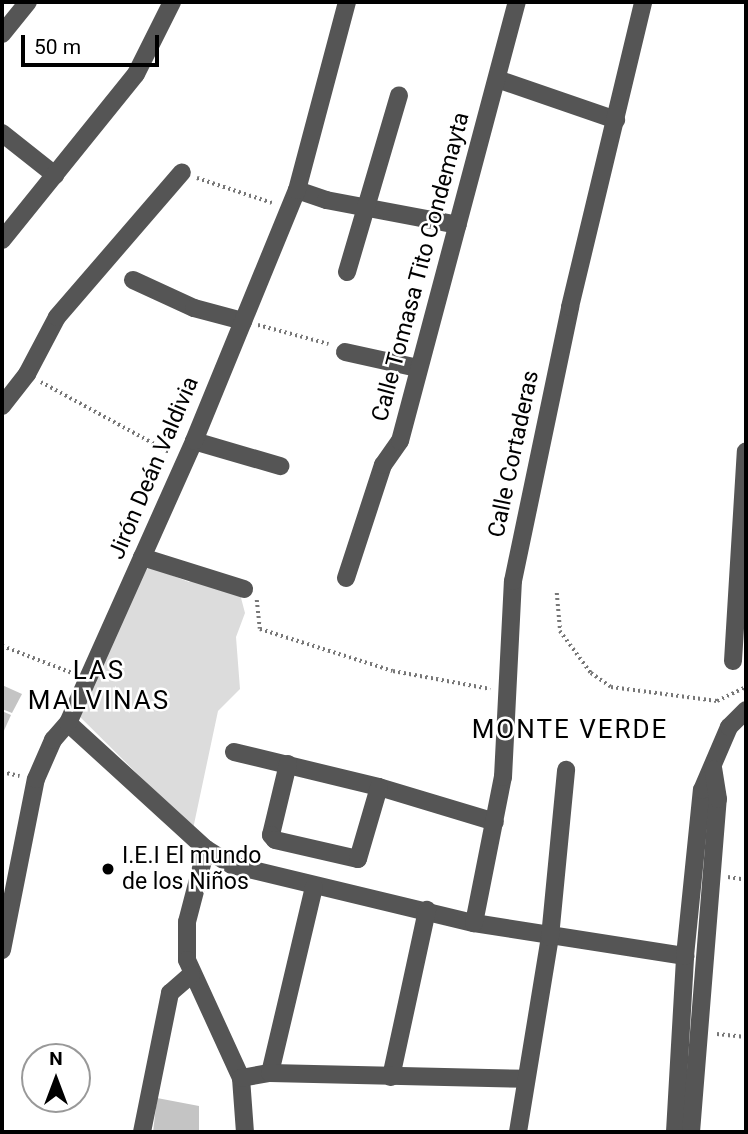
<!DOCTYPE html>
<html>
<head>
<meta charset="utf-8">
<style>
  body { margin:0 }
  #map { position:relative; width:748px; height:1134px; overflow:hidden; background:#fff; font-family:Roboto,sans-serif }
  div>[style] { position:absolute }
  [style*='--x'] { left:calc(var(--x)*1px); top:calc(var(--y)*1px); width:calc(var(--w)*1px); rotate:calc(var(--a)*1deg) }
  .green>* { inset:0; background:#dcdcdc }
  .building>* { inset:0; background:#c4c4c4 }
  .path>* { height:3.5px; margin-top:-1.75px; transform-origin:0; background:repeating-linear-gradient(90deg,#777 0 2px,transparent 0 5.5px) }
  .minor>* { height:18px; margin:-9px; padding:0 9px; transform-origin:9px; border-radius:9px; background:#555 }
  .dots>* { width:19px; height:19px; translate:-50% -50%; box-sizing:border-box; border:4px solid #fff; border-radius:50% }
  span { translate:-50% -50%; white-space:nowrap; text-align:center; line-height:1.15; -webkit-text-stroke:5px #fff; paint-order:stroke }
  .street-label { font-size:23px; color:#000 }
  .poi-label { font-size:23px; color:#000 }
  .left { translate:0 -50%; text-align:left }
  .quarter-label { font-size:26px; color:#000; letter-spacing:2px }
  .frame { position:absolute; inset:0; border:4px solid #000; pointer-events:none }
  .north { position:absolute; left:21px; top:1043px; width:70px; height:70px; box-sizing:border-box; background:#fff; border:2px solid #999; border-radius:50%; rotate:0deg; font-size:19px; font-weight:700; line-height:28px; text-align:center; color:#000 }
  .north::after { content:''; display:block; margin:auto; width:24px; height:32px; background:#000; clip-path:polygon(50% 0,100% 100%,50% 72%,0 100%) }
  .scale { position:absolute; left:21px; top:35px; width:138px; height:32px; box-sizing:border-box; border:4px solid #000; border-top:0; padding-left:9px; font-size:21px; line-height:24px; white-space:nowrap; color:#000; -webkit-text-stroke:5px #fff; paint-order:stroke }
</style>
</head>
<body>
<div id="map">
  <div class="green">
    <i style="clip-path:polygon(150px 567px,189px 582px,195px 578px,240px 594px,245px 613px,236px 637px,240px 689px,218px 711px,193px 829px,69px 706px,122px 584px)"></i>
  </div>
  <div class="building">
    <i style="clip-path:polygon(2px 685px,22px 694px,12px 713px,2px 709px)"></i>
    <i style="clip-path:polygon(2px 711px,11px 715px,2px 735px)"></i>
    <i style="clip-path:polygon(157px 1098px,199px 1106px,199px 1132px,153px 1132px)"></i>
  </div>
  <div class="path">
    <i style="--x:197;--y:178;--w:79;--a:18.4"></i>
    <i style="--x:258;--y:325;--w:73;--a:15"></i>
    <i style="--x:41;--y:382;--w:146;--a:28.7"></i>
    <i style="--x:557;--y:593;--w:38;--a:85"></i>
    <i style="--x:560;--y:631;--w:52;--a:53.6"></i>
    <i style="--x:591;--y:673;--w:24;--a:35"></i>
    <i style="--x:611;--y:687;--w:107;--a:7.5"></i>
    <i style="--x:717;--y:701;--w:32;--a:-26"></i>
    <i style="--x:257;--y:600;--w:29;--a:84"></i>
    <i style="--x:260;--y:629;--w:139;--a:17.5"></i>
    <i style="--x:393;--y:671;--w:99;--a:10.5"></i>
    <i style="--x:2;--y:646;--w:75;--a:21.1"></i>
    <i style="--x:2;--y:772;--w:18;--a:13"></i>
    <i style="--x:728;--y:877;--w:18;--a:9"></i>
    <i style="--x:717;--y:1034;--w:29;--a:6"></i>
  </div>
  <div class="minor">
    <i style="--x:2;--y:34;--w:41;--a:-50.9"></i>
    <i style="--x:497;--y:79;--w:126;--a:19"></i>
    <i style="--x:2;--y:133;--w:68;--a:38.4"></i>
    <i style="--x:297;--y:190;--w:31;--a:19"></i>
    <i style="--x:326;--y:200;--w:134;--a:10.7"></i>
    <i style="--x:2;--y:240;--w:213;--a:-51.1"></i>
    <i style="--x:136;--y:74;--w:80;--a:-63.4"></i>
    <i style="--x:347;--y:272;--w:184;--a:-73.6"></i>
    <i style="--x:133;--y:280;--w:67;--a:24.7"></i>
    <i style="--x:194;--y:308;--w:51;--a:14.9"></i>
    <i style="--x:345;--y:352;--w:75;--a:12.4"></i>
    <i style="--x:2;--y:406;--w:41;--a:-52"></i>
    <i style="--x:27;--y:374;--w:64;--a:-62.2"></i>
    <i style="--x:57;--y:317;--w:191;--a:-49.2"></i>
    <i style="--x:194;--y:441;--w:90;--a:16.2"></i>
    <i style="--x:142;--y:557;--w:107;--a:17.4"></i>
    <i style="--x:346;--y:578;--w:119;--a:-71.9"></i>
    <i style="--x:383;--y:465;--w:29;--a:-55"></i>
    <i style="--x:400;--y:441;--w:454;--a:-75.1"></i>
    <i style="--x:733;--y:661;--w:210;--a:-86.5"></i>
    <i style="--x:68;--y:723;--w:187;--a:42.4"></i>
    <i style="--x:206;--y:849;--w:31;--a:32"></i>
    <i style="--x:232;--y:865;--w:249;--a:13.5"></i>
    <i style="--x:474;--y:923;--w:214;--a:8.9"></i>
    <i style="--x:234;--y:752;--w:149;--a:13.6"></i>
    <i style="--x:379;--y:787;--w:121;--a:16.8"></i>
    <i style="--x:288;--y:764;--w:73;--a:103.5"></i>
    <i style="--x:271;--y:835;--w:6;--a:51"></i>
    <i style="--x:275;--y:840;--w:85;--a:12.9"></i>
    <i style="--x:358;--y:859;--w:75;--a:-73.7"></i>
    <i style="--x:206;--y:849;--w:75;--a:104.6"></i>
    <i style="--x:187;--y:922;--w:38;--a:90"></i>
    <i style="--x:187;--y:960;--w:130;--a:65.4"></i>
    <i style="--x:241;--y:1078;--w:54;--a:85.8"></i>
    <i style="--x:474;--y:923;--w:149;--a:-78.8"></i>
    <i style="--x:503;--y:777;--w:196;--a:-87.1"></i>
    <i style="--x:513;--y:581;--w:280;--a:-78.2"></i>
    <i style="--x:570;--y:307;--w:314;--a:-76.5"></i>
    <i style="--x:2;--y:950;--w:174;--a:-78.8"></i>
    <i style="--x:36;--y:779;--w:43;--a:-66.4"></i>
    <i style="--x:53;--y:740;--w:23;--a:-49"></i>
    <i style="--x:68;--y:723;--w:309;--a:-65.9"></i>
    <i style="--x:194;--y:441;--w:271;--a:-67.7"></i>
    <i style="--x:297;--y:190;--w:195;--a:-75.1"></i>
    <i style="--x:270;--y:1073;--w:191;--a:-76.7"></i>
    <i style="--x:391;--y:1077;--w:171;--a:-77.8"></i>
    <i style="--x:241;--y:1078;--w:29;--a:-10"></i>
    <i style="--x:270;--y:1073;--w:256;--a:1.3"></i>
    <i style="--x:142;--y:1132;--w:142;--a:-78.6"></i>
    <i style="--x:170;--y:993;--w:28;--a:-41"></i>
    <i style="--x:518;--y:1132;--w:198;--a:-80.7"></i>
    <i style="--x:550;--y:937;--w:168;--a:-84.5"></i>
    <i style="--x:675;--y:1132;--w:176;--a:-86.7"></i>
    <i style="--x:685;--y:956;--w:167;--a:-84.2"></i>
    <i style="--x:702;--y:790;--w:69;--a:-66.8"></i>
    <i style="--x:729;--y:727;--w:24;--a:-45"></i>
    <i style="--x:691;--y:1132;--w:334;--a:-85.4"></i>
    <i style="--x:718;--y:799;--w:30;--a:-99"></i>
  </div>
  <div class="dots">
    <i style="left:108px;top:869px;background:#000"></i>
  </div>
  <div class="street-label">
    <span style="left:421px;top:267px;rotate:-75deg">Calle Tomasa Tito Condemayta</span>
    <span style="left:514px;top:454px;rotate:-78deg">Calle Cortaderas</span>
    <span style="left:154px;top:468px;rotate:-67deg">Jirón Deán Valdivia</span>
  </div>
  <div class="poi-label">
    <span class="left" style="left:122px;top:869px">I.E.I El mundo<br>de los Niños</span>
  </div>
  <div class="quarter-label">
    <span style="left:99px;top:686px">LAS<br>MALVINAS</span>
    <span style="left:570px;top:730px">MONTE VERDE</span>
  </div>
  <div class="frame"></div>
  <div class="north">N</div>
  <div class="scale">50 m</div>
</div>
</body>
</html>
